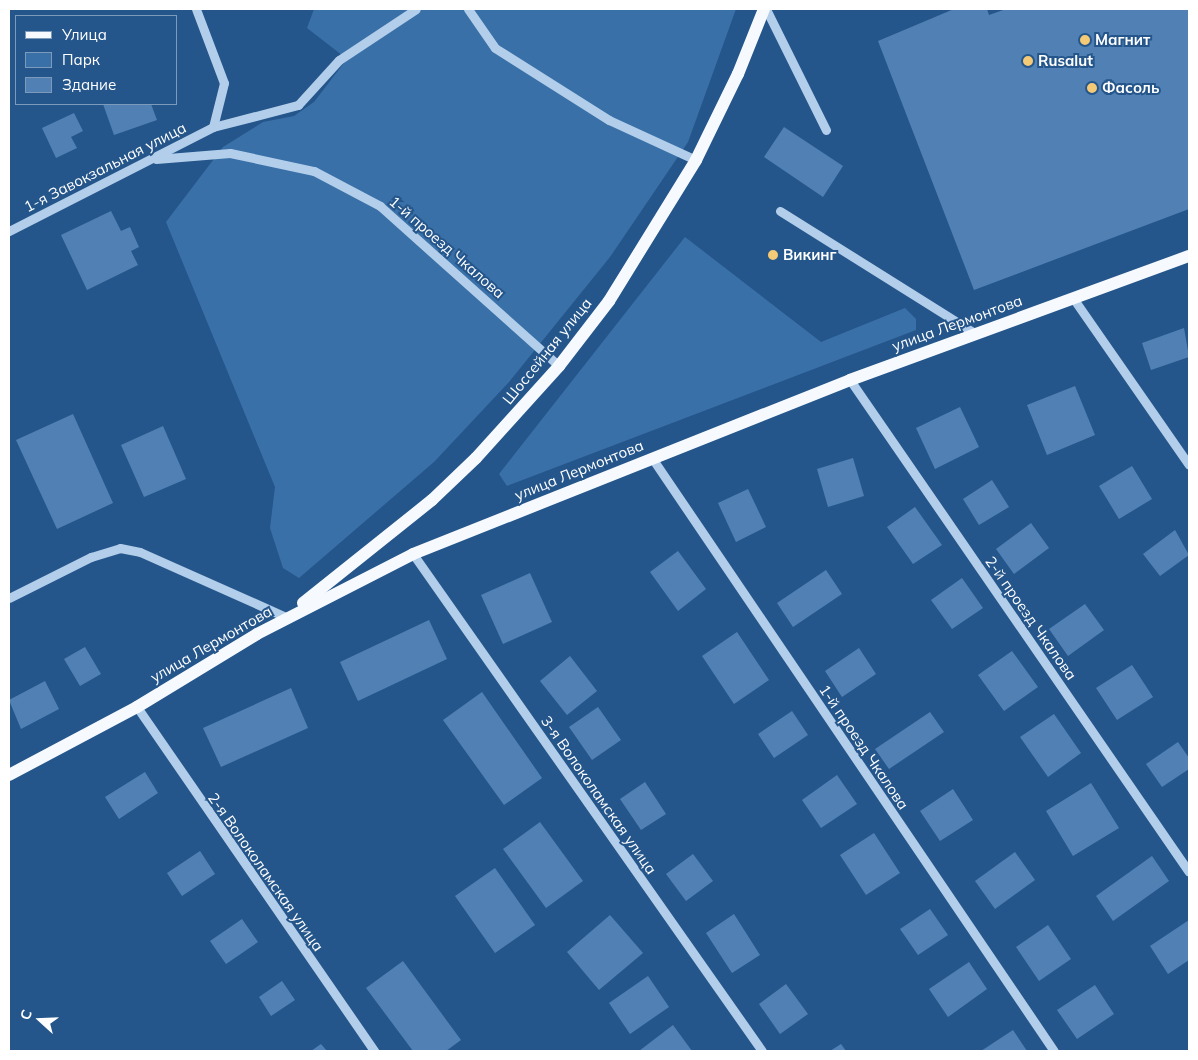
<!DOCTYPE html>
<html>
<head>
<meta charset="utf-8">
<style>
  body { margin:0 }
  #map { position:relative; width:1198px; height:1060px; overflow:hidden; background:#25568b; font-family:Mulish,sans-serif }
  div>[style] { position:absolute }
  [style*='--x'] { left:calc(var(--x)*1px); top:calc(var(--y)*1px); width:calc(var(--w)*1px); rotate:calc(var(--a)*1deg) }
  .green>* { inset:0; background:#3970a8 }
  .building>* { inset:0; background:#5181b4 }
  .minor>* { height:9px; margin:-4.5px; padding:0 4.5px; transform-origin:4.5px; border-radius:4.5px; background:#b2ceea }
  .major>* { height:12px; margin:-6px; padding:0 6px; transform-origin:6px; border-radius:6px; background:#f6fafe }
  .dots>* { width:14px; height:14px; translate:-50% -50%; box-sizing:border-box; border:2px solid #25568b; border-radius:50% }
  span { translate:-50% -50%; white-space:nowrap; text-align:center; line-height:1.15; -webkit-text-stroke:4px #25568b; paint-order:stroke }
  .poi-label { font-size:15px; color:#fff; font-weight:700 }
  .left { translate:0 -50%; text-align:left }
  .street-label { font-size:15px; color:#fff }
  .frame { position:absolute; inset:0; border:10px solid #fff; pointer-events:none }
  .legend { position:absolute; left:15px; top:15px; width:162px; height:90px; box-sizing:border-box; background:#25568b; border:1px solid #7c9ab9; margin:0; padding:6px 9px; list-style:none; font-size:15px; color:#fff }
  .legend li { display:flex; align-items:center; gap:10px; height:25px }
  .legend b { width:25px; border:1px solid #7c9ab9 }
  .north { position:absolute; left:15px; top:995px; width:50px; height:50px; -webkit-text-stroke:4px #25568b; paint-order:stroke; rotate:290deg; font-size:14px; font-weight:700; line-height:20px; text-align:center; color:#fff }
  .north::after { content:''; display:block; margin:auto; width:18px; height:22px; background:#fff; clip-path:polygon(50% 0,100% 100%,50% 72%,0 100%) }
</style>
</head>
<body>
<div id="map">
  <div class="green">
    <i style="clip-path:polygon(314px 9px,736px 9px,688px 142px,610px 257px,509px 382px,434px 462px,299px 578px,283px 568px,270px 528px,275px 487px,166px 222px,223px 147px,263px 122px,294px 116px,314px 102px,347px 59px,307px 28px)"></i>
    <i style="clip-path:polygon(685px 237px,821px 342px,905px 308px,916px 319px,916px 330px,507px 486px,499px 474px)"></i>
  </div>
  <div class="building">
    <i style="clip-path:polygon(954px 9px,987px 9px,989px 15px,1006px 9px,1189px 9px,1189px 209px,974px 290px,878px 41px)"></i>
    <i style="clip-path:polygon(103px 104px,151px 104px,157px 120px,114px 135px)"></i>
    <i style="clip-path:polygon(74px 113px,83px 131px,71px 137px,77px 148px,56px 158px,42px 128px)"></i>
    <i style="clip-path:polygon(784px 127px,843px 166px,823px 197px,764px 157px)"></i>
    <i style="clip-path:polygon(111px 211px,121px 231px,130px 227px,139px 247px,131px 251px,138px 265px,87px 290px,61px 235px)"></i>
    <i style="clip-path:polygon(1184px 328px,1189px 357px,1151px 370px,1142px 343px)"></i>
    <i style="clip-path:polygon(1075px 386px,1095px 435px,1047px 455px,1027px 405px)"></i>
    <i style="clip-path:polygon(960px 407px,979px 447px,935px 469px,916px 428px)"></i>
    <i style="clip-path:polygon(73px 414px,113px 503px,57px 529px,16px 440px)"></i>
    <i style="clip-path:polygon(163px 426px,186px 479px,144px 497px,121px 445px)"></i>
    <i style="clip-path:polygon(853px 458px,864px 496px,828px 507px,817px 469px)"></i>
    <i style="clip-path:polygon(1132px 466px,1152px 499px,1119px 519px,1099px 486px)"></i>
    <i style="clip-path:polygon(992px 480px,1009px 507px,979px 525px,963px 499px)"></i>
    <i style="clip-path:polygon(748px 489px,766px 527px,736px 542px,718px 503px)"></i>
    <i style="clip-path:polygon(915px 507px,942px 545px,913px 564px,887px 527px)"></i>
    <i style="clip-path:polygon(1031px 523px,1049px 548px,1014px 574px,996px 549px)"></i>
    <i style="clip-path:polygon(1175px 530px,1189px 555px,1160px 576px,1143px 554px)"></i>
    <i style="clip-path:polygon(678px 551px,706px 589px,678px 611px,650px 572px)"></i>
    <i style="clip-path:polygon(826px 570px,842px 594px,793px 627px,777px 603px)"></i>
    <i style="clip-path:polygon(530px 573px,552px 622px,503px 644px,481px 595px)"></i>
    <i style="clip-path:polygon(962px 578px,983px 608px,952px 629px,931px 600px)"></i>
    <i style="clip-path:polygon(1085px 604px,1104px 630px,1068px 656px,1049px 629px)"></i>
    <i style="clip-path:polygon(429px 620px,447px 659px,358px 701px,340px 662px)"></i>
    <i style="clip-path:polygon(737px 632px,769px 680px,734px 704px,702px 656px)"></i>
    <i style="clip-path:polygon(85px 647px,101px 674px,80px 686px,64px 659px)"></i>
    <i style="clip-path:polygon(859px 648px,876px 674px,842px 697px,825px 671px)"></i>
    <i style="clip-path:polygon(1012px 651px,1038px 687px,1004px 711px,978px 675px)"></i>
    <i style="clip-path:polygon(570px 656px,597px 691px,567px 715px,540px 681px)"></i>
    <i style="clip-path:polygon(1132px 665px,1153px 697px,1117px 720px,1096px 688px)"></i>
    <i style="clip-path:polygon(45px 681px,59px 709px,21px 729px,9px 700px)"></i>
    <i style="clip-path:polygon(291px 688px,308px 728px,221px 767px,203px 728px)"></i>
    <i style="clip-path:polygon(482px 692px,542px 778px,504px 805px,443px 720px)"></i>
    <i style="clip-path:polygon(598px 707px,621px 740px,592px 760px,569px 727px)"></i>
    <i style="clip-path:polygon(792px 711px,808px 735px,774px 758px,758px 734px)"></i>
    <i style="clip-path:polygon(930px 712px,944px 732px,889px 769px,875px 749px)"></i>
    <i style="clip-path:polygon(1054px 714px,1081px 753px,1048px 777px,1020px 737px)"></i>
    <i style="clip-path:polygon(1178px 742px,1189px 758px,1189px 769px,1162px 787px,1146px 764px)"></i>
    <i style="clip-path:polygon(145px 772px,158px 793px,119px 819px,105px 797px)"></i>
    <i style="clip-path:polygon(837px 775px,857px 804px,821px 828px,802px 800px)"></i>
    <i style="clip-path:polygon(645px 782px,666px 814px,641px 830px,620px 799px)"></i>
    <i style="clip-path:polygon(1091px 783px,1119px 828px,1073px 856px,1046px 811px)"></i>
    <i style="clip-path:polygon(953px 789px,973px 820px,940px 841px,920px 811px)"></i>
    <i style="clip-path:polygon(540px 822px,583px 881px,546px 908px,503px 849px)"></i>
    <i style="clip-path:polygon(874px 833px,900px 873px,866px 895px,840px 855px)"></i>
    <i style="clip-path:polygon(200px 851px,215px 874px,182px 896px,167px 873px)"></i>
    <i style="clip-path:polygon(1015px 852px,1035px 880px,995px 909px,975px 881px)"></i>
    <i style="clip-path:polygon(693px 854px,713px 881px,686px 901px,666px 874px)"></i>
    <i style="clip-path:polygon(1152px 856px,1169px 881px,1113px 921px,1096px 896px)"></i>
    <i style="clip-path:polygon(495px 868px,535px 925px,495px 953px,455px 896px)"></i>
    <i style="clip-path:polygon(930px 909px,948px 935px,918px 955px,900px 929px)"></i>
    <i style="clip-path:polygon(734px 914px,760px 955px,732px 973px,706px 933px)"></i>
    <i style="clip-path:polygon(610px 915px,643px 953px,599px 990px,567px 952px)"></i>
    <i style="clip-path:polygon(242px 919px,258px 942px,226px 964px,210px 941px)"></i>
    <i style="clip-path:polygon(1189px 920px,1189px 960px,1168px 974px,1150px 946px)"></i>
    <i style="clip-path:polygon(1048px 925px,1071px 959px,1039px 981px,1016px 947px)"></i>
    <i style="clip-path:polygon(403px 961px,461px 1040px,446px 1051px,413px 1051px,366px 988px)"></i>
    <i style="clip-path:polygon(969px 962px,987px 989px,948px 1017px,929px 989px)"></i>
    <i style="clip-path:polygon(648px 976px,669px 1007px,630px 1034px,609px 1003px)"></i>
    <i style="clip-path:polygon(282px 981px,295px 1000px,271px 1016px,259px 997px)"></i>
    <i style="clip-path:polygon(786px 984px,808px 1014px,780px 1034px,759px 1004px)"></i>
    <i style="clip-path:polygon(1095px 985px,1114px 1014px,1077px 1039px,1057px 1010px)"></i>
    <i style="clip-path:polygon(673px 1025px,692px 1051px,639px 1051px)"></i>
    <i style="clip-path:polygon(1013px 1030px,1027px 1051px,981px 1051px)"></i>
    <i style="clip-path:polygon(321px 1044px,327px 1051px,311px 1051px)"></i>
    <i style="clip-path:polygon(841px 1044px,846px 1051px,830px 1051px)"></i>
  </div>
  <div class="minor">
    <i style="--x:196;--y:9;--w:79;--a:69.3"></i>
    <i style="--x:224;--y:83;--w:45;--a:104"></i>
    <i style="--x:468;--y:9;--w:47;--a:55.3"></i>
    <i style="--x:495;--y:48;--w:135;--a:32.3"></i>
    <i style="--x:609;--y:120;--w:96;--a:24.7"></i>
    <i style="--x:766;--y:9;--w:135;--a:63.6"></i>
    <i style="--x:156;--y:159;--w:74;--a:-4.6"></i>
    <i style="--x:230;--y:153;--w:86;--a:12.1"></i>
    <i style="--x:314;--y:171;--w:75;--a:27.9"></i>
    <i style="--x:380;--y:206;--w:240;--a:41.8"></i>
    <i style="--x:780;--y:211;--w:231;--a:32.1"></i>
    <i style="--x:9;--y:231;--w:229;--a:-27"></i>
    <i style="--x:213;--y:127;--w:88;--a:-14.5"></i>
    <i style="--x:298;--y:105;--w:61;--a:-47.7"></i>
    <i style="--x:339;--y:60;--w:92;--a:-33.5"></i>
    <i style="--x:1073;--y:298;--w:203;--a:55.2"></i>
    <i style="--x:850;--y:380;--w:597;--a:55.43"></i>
    <i style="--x:652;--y:458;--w:716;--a:55.87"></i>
    <i style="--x:413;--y:554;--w:607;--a:54.92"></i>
    <i style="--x:9;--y:598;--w:92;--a:-26.6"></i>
    <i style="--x:91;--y:557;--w:30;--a:-17"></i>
    <i style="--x:120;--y:548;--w:20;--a:11"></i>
    <i style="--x:140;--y:552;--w:158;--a:24"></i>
    <i style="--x:137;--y:707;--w:418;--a:55.4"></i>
  </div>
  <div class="major">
    <i style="--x:303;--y:603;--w:165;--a:-38.6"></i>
    <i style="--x:432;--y:500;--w:61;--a:-43.7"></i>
    <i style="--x:476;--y:458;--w:124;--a:-47.9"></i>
    <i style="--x:559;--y:366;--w:82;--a:-52.4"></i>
    <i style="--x:609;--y:301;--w:166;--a:-58.3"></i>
    <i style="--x:696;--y:160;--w:96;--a:-64"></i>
    <i style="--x:738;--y:74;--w:70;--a:-68.2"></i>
    <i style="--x:9;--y:775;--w:145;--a:-28"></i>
    <i style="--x:137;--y:707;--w:140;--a:-31.3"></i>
    <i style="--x:257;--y:634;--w:175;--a:-27.1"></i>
    <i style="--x:413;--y:554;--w:470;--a:-21.7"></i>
    <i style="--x:850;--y:380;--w:361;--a:-20.1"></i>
  </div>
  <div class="dots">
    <i style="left:1085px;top:40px;background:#f4ca76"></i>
    <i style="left:1028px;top:61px;background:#f4ca76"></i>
    <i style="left:1092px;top:88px;background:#f4ca76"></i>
    <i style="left:773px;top:255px;background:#f4ca76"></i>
  </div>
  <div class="poi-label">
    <span class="left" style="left:1095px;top:40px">Магнит</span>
    <span class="left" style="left:1038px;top:61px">Rusalut</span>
    <span class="left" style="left:1102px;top:88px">Фасоль</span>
    <span class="left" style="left:783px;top:255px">Викинг</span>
  </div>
  <div class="street-label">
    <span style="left:105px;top:167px;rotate:-27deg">1-я Завокзальная улица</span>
    <span style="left:447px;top:247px;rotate:41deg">1-й проезд Чкалова</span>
    <span style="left:957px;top:323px;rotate:-20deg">улица Лермонтова</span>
    <span style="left:547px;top:351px;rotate:-51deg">Шоссейная улица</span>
    <span style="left:579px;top:470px;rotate:-22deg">улица Лермонтова</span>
    <span style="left:1031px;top:618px;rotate:55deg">2-й проезд Чкалова</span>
    <span style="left:211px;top:644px;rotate:-30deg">улица Лермонтова</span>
    <span style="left:864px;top:747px;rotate:56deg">1-й проезд Чкалова</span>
    <span style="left:599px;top:795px;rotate:55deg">3-я Волоколамская улица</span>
    <span style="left:266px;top:872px;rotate:55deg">2-я Волоколамская улица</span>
  </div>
  <div class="frame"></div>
  <ul class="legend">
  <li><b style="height:6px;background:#f6fafe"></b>Улица</li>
  <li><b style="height:14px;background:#3970a8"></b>Парк</li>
  <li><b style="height:14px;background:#5181b4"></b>Здание</li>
  </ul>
  <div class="north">С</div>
</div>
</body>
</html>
